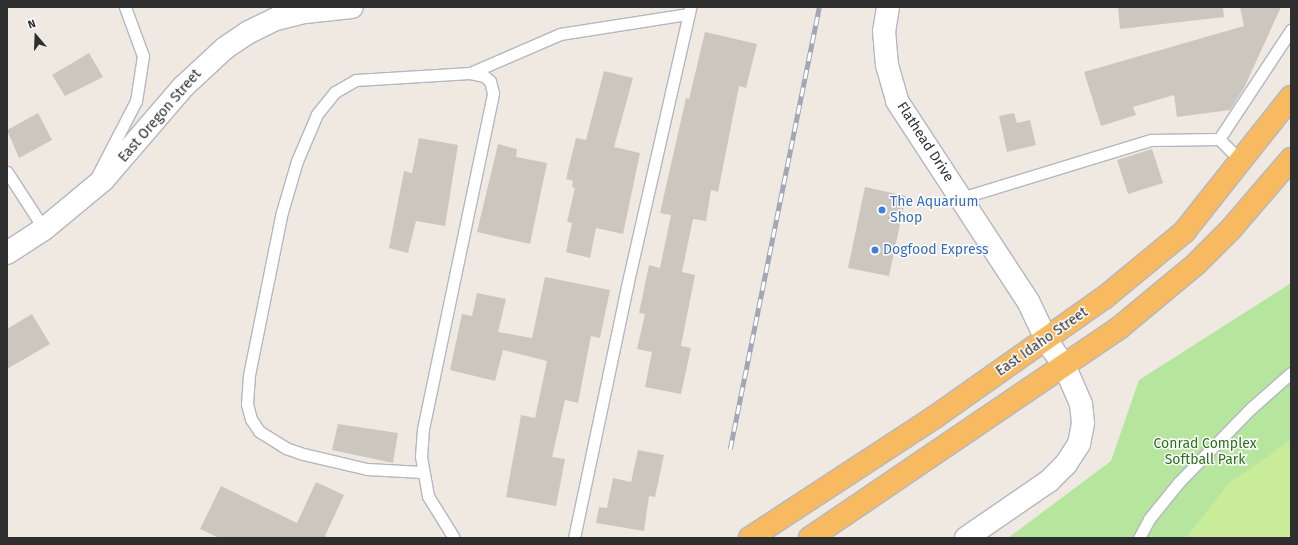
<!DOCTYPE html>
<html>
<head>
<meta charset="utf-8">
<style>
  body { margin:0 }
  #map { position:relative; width:1298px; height:545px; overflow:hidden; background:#efe9e1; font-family:"Fira Sans",sans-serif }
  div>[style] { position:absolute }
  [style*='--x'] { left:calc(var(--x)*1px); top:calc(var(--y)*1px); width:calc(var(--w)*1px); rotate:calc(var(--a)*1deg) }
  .green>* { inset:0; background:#b6e59e }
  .pitch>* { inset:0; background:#c9ec9a }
  .building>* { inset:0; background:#cbc7bf }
  .roads { filter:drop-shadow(1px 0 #b4b7c1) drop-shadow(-1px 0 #b4b7c1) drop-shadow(0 1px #b4b7c1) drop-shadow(0 -1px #b4b7c1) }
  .service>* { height:11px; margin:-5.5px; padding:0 5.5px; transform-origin:5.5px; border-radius:5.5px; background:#fff }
  .minor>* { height:22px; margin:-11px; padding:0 11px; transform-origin:11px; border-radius:11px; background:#fff }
  .tertiary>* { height:22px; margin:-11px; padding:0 11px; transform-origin:11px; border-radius:11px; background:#fff }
  .trunk>* { height:22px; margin:-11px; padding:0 11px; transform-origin:11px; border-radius:11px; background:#f8ba60 }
  .rail>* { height:4.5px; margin-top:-2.25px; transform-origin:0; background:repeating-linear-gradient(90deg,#fff 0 9px,#a3a6b8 0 18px); box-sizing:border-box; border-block:1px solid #a3a6b8 }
  .dots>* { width:11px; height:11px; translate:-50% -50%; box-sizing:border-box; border:2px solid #fff; border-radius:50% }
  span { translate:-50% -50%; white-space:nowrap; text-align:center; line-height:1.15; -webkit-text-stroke:3px #fff; paint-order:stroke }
  .street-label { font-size:14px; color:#2e2e2e }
  .shop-label { font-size:14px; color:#366cbe }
  .left { translate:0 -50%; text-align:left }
  .park-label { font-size:14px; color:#2c6e1b }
  .frame { position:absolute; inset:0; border:8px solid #2e2e2e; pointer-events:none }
  .north { position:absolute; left:16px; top:16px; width:40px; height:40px; -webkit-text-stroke:3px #fff; paint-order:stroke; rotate:341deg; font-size:11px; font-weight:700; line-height:16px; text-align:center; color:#2e2e2e }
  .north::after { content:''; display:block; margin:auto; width:14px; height:18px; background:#2e2e2e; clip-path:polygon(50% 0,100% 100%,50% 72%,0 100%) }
</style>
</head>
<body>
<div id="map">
  <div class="green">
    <i style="clip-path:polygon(1291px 283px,1291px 538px,1008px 538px,1111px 461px,1139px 380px)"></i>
  </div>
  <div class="pitch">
    <i style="clip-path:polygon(1291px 440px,1291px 538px,1186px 538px,1229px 483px)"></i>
  </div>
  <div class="building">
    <i style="clip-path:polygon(1118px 7px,1223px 7px,1224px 17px,1120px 29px)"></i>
    <i style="clip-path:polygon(1240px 7px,1281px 7px,1244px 88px,1230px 110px,1177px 117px,1174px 95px,1133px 107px,1136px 115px,1101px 126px,1084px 72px,1244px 26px)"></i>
    <i style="clip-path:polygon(705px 32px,757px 44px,746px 88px,739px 86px,718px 192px,711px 190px,706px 221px,693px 219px,682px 272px,695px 275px,681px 346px,691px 348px,681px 394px,645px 387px,652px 352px,637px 349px,645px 314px,639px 313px,649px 265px,660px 268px,671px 215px,660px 213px,686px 98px,689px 99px)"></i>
    <i style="clip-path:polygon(89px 53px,103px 77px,65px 96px,52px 75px)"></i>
    <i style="clip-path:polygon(604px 71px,633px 78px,614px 147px,640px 153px,623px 234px,596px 228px,590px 258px,566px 252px,572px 223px,567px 222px,575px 188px,572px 187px,573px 181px,566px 179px,576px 138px,586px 140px)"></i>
    <i style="clip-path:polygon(38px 113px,52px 140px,19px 158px,7px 130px)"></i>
    <i style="clip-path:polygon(1014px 113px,1017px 123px,1030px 120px,1036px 145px,1007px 152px,999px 116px)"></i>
    <i style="clip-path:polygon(419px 138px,458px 145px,445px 226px,416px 221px,408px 253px,389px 248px,404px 171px,412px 173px)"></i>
    <i style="clip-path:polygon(498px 144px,517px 149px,516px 157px,547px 163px,530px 244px,477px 232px)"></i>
    <i style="clip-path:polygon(1152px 149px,1163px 183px,1128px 194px,1117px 160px)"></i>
    <i style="clip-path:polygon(865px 187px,906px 196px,889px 276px,848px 268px)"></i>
    <i style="clip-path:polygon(545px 277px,610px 290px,600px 338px,591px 336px,578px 403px,565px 400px,552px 457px,565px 459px,556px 506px,506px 497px,521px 415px,535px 418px,547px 361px,503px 350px,495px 381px,450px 370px,462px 314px,472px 316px,477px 293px,506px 299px,498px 332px,532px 338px)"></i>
    <i style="clip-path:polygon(32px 314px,50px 344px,7px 369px,7px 329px)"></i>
    <i style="clip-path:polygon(338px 424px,398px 433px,393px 463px,332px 450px)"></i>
    <i style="clip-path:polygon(638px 450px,664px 455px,655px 497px,649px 496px,644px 531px,596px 523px,599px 507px,607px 508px,613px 478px,631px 482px)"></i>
    <i style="clip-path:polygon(316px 482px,344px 495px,325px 536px,329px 538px,219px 538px,200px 529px,221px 486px,297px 523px)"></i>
  </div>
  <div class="roads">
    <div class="service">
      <i style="--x:1242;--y:162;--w:33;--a:-135"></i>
      <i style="--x:1219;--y:139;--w:131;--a:-56.6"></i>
      <i style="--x:7;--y:172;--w:68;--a:57"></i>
      <i style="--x:95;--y:180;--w:89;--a:-62.6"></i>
      <i style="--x:136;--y:101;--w:46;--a:-81.2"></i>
      <i style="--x:143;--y:56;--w:52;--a:-110.2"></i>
      <i style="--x:961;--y:198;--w:199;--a:-17"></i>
      <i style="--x:1151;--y:140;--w:68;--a:-0.8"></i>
      <i style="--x:422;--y:472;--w:55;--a:-176.9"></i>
      <i style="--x:367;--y:469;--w:66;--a:-166.8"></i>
      <i style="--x:303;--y:454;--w:18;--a:-161"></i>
      <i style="--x:286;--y:448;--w:32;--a:-148"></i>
      <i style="--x:259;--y:431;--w:14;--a:-124"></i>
      <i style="--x:251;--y:419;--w:16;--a:-105"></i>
      <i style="--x:247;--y:404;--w:29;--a:-86"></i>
      <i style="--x:249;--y:375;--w:166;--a:-78.6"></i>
      <i style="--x:282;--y:212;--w:53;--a:-73.6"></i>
      <i style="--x:297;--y:161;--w:51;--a:-66.9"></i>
      <i style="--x:317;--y:114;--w:28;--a:-51"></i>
      <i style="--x:335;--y:92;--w:24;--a:-30"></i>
      <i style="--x:356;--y:80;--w:114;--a:-3.5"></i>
      <i style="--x:470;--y:73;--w:98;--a:-23.4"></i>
      <i style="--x:560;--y:34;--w:130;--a:-8.9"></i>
      <i style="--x:454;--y:538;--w:49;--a:-121.8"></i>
      <i style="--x:428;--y:496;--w:40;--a:-100"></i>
      <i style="--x:421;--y:457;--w:28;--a:-86"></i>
      <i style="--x:423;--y:429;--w:343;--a:-78.2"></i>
      <i style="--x:493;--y:93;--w:12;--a:-104"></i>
      <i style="--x:490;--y:81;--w:8;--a:-140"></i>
      <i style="--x:484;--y:76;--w:14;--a:-168"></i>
      <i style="--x:574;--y:538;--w:258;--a:-78.1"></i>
      <i style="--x:627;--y:286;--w:285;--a:-77.2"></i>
      <i style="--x:1139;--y:538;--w:21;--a:-62"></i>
      <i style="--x:1149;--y:519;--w:48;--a:-51"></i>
      <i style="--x:1179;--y:482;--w:100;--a:-45.8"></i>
      <i style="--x:1249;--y:410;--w:56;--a:-41.4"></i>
    </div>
    <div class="minor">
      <i style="--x:888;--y:7;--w:24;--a:99"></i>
      <i style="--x:884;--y:31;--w:34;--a:85"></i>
      <i style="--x:887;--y:65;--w:37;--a:74"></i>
      <i style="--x:897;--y:101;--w:239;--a:56.8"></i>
      <i style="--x:1028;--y:301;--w:44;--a:64.6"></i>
      <i style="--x:7;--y:253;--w:44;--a:-33"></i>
      <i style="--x:44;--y:229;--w:77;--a:-39.7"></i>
      <i style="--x:103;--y:180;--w:123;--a:-49.3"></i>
      <i style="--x:183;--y:87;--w:57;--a:-42.9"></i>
      <i style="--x:225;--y:48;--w:29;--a:-34"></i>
      <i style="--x:249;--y:32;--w:30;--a:-26"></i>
      <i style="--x:276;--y:19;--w:30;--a:-14"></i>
      <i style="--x:305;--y:12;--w:47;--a:-6.1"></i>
    </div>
    <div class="tertiary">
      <i style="--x:966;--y:538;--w:101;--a:-34.5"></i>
      <i style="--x:1049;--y:481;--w:24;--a:-45"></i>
      <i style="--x:1066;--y:464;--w:24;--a:-57"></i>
      <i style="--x:1079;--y:444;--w:21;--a:-79"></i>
      <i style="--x:1083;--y:423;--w:19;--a:-96"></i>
      <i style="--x:1081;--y:404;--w:40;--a:-113.4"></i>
      <i style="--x:1065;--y:367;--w:32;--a:-125"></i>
    </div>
    <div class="trunk">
      <i style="--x:750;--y:538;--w:221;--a:-33.2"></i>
      <i style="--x:935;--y:417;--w:207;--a:-35.2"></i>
      <i style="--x:1104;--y:298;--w:104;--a:-39.5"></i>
      <i style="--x:1184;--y:232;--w:172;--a:-51.6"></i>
      <i style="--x:810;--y:538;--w:374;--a:-34.2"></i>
      <i style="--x:1119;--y:328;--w:100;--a:-39.7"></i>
      <i style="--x:1196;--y:264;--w:49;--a:-45"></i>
      <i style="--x:1231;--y:229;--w:92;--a:-49.4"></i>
    </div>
  </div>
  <div class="rail">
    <i style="--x:730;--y:449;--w:451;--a:-78.6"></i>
  </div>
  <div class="dots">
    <i style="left:882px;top:210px;background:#3f7fe0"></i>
    <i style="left:875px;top:250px;background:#3f7fe0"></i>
  </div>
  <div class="street-label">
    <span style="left:160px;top:116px;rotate:-49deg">East Oregon Street</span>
    <span style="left:925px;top:142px;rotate:57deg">Flathead Drive</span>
    <span style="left:1042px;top:342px;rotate:-35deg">East Idaho Street</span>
  </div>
  <div class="shop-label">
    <span class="left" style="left:890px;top:210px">The Aquarium<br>Shop</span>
    <span class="left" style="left:883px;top:250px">Dogfood Express</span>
  </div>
  <div class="park-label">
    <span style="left:1205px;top:452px">Conrad Complex<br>Softball Park</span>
  </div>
  <div class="frame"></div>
  <div class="north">N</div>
</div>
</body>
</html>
